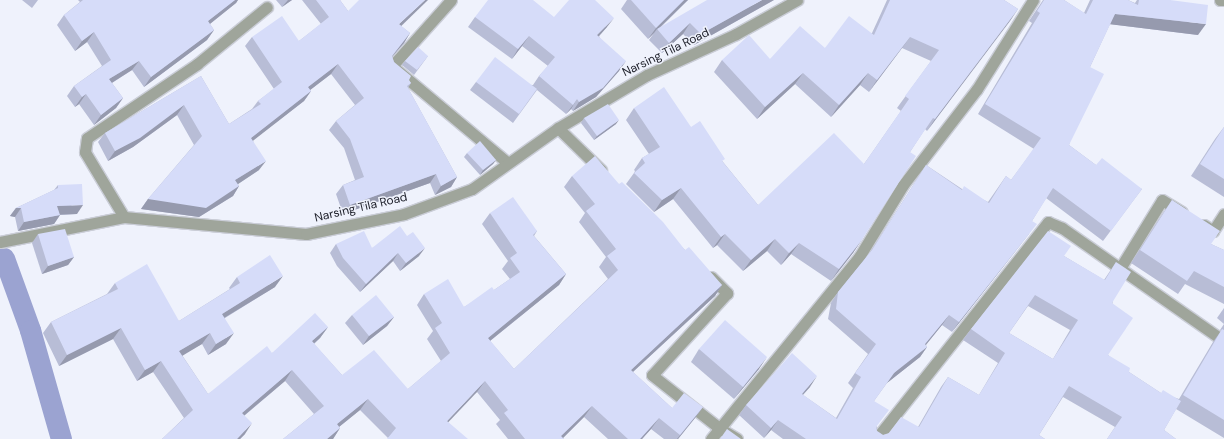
<!DOCTYPE html>
<html>
<head>
<meta charset="utf-8">
<style>
  body { margin:0 }
  #map { position:relative; width:1224px; height:439px; overflow:hidden; background:#eff2fc; font-family:"DM Sans",sans-serif }
  div>[style] { position:absolute }
  [style*='--x'] { left:calc(var(--x)*1px); top:calc(var(--y)*1px); width:calc(var(--w)*1px); rotate:calc(var(--a)*1deg) }
  .canal>* { height:21px; margin:-10.5px; padding:0 10.5px; transform-origin:10.5px; border-radius:10.5px; background:#9ba3d1 }
  .roads { filter:drop-shadow(1px 0 #cacdd7) drop-shadow(-1px 0 #cacdd7) drop-shadow(0 1px #cacdd7) drop-shadow(0 -1px #cacdd7) }
  .minor>* { height:11px; margin:-5.5px; padding:0 5.5px; transform-origin:5.5px; border-radius:5.5px; background:#9fa59b }
  .wall>* { inset:0; background:#b8bdd6 }
  .shaded-wall>* { inset:0; background:#969aae }
  .building>* { inset:0; background:#d6dcf9 }
  span { translate:-50% -50%; white-space:nowrap; text-align:center; line-height:1.15; -webkit-text-stroke:3px #eff2fc; paint-order:stroke }
  .street-label { font-size:12px; color:#23252f }
</style>
</head>
<body>
<div id="map">
  <div class="canal">
    <i style="--x:4;--y:258;--w:77;--a:70.1"></i>
    <i style="--x:30;--y:330;--w:113;--a:74.1"></i>
  </div>
  <div class="roads">
    <div class="minor">
      <i style="--x:451;--y:0;--w:89;--a:131.8"></i>
      <i style="--x:392;--y:66;--w:150;--a:39.9"></i>
      <i style="--x:1220;--y:0;--w:4;--a:0"></i>
      <i style="--x:558;--y:128;--w:60;--a:44.3"></i>
      <i style="--x:124;--y:217;--w:76;--a:-121"></i>
      <i style="--x:85;--y:152;--w:14;--a:-82"></i>
      <i style="--x:87;--y:138;--w:133;--a:-33.9"></i>
      <i style="--x:197;--y:64;--w:90;--a:-39.2"></i>
      <i style="--x:1204;--y:225;--w:11;--a:34"></i>
      <i style="--x:1213;--y:231;--w:20;--a:-57"></i>
      <i style="--x:0;--y:242;--w:126;--a:-11.4"></i>
      <i style="--x:124;--y:217;--w:183;--a:5.3"></i>
      <i style="--x:306;--y:234;--w:100;--a:-11.5"></i>
      <i style="--x:404;--y:214;--w:72;--a:-20.2"></i>
      <i style="--x:472;--y:189;--w:105;--a:-35.3"></i>
      <i style="--x:558;--y:128;--w:104;--a:-30.8"></i>
      <i style="--x:647;--y:75;--w:98;--a:-24.7"></i>
      <i style="--x:736;--y:34;--w:70;--a:-29.1"></i>
      <i style="--x:1119;--y:270;--w:82;--a:-58.4"></i>
      <i style="--x:1162;--y:200;--w:23;--a:31"></i>
      <i style="--x:711;--y:277;--w:23;--a:45"></i>
      <i style="--x:727;--y:293;--w:111;--a:132.4"></i>
      <i style="--x:652;--y:375;--w:85;--a:38.3"></i>
      <i style="--x:719;--y:428;--w:21;--a:31"></i>
      <i style="--x:711;--y:439;--w:235;--a:-50.9"></i>
      <i style="--x:859;--y:257;--w:84;--a:-58.6"></i>
      <i style="--x:903;--y:185;--w:121;--a:-52.4"></i>
      <i style="--x:977;--y:89;--w:105;--a:-57.8"></i>
      <i style="--x:876;--y:439;--w:277;--a:-51.6"></i>
      <i style="--x:1048;--y:222;--w:15;--a:23"></i>
      <i style="--x:1062;--y:228;--w:198;--a:34.9"></i>
    </div>
  </div>
  <div class="wall">
    <i style="clip-path:polygon(22px 0,38px 0,32px 8px)"></i>
    <i style="clip-path:polygon(78px 0,238px 0,236px 3px,210px 24px,214px 30px,207px 40px,144px 87px,132px 70px,112px 83px,123px 98px,116px 108px,94px 125px,79px 104px,75px 107px,67px 96px,74px 86px,102px 66px,87px 42px,75px 51px,57px 25px,64px 15px,80px 2px)"></i>
    <i style="clip-path:polygon(276px 0,292px 0,282px 7px)"></i>
    <i style="clip-path:polygon(302px 0,340px 0,348px 11px,401px 26px,410px 33px,404px 43px,392px 56px,394px 62px,411px 83px,408px 88px,457px 177px,451px 187px,435px 195px,430px 183px,343px 214px,336px 194px,343px 185px,355px 180px,344px 148px,329px 130px,336px 121px,355px 105px,331px 74px,310px 90px,311px 91px,304px 101px,253px 140px,259px 170px,238px 184px,239px 186px,233px 196px,199px 217px,141px 209px,148px 199px,194px 145px,177px 115px,133px 147px,108px 161px,98px 142px,105px 133px,201px 76px,229px 124px,252px 109px,258px 101px,274px 89px,245px 46px,252px 37px,299px 41px,321px 24px)"></i>
    <i style="clip-path:polygon(627px 0,688px 0,660px 28px,774px 0,694px 45px,683px 34px,662px 53px,649px 40px,654px 33px,648px 39px,621px 9px)"></i>
    <i style="clip-path:polygon(887px 0,1004px 0,1018px 9px,927px 131px,925px 129px,910px 152px,861px 241px,853px 253px,831px 281px,791px 254px,781px 265px,767px 251px,743px 271px,717px 245px,713px 248px,673px 199px,654px 212px,626px 184px,634px 173px,635px 171px,634px 170px,642px 158px,649px 154px,626px 120px,634px 108px,691px 127px,723px 162px,758px 205px,864px 164px,901px 111px,897px 108px,931px 61px,902px 48px,869px 92px,860px 85px,831px 117px,795px 84px,757px 119px,714px 72px,722px 60px,770px 59px,825px 48px,872px 33px)"></i>
    <i style="clip-path:polygon(evenodd,1043px 0,1064px 0,1084px 13px,1090px 0,1128px 0,1135px 3px,1137px 0,1170px 0,1198px 35px,1110px 24px,1090px 67px,1069px 145px,1096px 165px,1142px 189px,1103px 241px,1046px 198px,1032px 221px,1029px 234px,952px 332px,942px 325px,926px 345px,927px 347px,920px 357px,887px 383px,874px 401px,877px 431px,883px 435px,918px 427px,941px 387px,948px 377px,979px 395px,998px 363px,963px 340px,971px 329px,1064px 256px,1104px 280px,1116px 262px,1108px 355px,1129px 372px,1161px 393px,1179px 399px,1213px 342px,1221px 331px,1220px 330px,1224px 324px,1224px 438px,1176px 409px,1164px 430px,1176px 439px,1107px 439px,1115px 427px,1063px 397px,1039px 435px,1045px 439px,783px 439px,771px 430px,764px 438px,739px 415px,746px 405px,810px 387px,803px 395px,836px 418px,853px 388px,848px 383px,868px 354px,828px 319px,831px 303px,838px 292px,869px 254px,926px 165px,962px 189px,988px 202px,1006px 176px,1011px 180px,1034px 149px,978px 114px,1032px 23px,1029px 21px,1043px 0,1028px 306px,1070px 330px,1053px 359px,1009px 333px,1028px 306px)"></i>
    <i style="clip-path:polygon(475px 17px,554px 17px,607px 27px,599px 36px,619px 71px,596px 97px,573px 111px,571px 109px,566px 114px,537px 90px,513px 123px,470px 90px,476px 82px,533px 85px,539px 76px,548px 66px,522px 46px,512px 59px,468px 27px)"></i>
    <i style="clip-path:polygon(428px 56px,414px 75px,402px 65px,405px 61px)"></i>
    <i style="clip-path:polygon(584px 118px,616px 124px,594px 140px,581px 123px)"></i>
    <i style="clip-path:polygon(1224px 127px,1224px 197px,1191px 176px,1215px 139px)"></i>
    <i style="clip-path:polygon(467px 153px,496px 160px,493px 164px,480px 175px,464px 157px)"></i>
    <i style="clip-path:polygon(572px 176px,619px 184px,685px 250px,722px 285px,715px 296px,633px 372px,672px 408px,703px 407px,695px 418px,678px 439px,664px 439px,651px 429px,642px 439px,608px 439px,584px 417px,563px 438px,564px 439px,508px 439px,496px 424px,500px 420px,477px 392px,388px 438px,360px 410px,339px 427px,340px 428px,333px 439px,283px 439px,314px 414px,285px 381px,244px 416px,245px 434px,240px 439px,162px 439px,184px 418px,153px 372px,137px 381px,113px 339px,59px 366px,43px 333px,51px 322px,107px 294px,115px 283px,179px 321px,230px 289px,229px 288px,237px 277px,275px 287px,225px 318px,226px 344px,208px 355px,202px 344px,182px 355px,208px 394px,272px 353px,328px 327px,320px 338px,314px 344px,342px 375px,408px 389px,441px 361px,427px 339px,433px 331px,417px 305px,424px 294px,464px 307px,494px 290px,510px 279px,502px 269px,508px 261px,482px 224px,490px 213px,537px 231px,534px 236px,566px 274px,559px 285px,490px 341px,514px 369px,608px 279px,599px 267px,606px 257px,579px 222px,585px 213px,564px 187px)"></i>
    <i style="clip-path:polygon(58px 185px,77px 214px,60px 215px,54px 224px,18px 231px,15px 217px,10px 216px,16px 208px,54px 190px)"></i>
    <i style="clip-path:polygon(1172px 200px,1211px 244px,1224px 250px,1224px 304px,1185px 284px,1178px 294px,1131px 263px,1163px 213px)"></i>
    <i style="clip-path:polygon(38px 234px,74px 257px,68px 265px,42px 274px,32px 243px)"></i>
    <i style="clip-path:polygon(407px 236px,419px 256px,400px 271px,393px 261px,360px 292px,337px 266px,330px 253px,336px 244px,372px 248px)"></i>
    <i style="clip-path:polygon(1224px 308px,1224px 324px,1217px 318px)"></i>
    <i style="clip-path:polygon(352px 315px,394px 317px,387px 326px,363px 345px,345px 323px)"></i>
    <i style="clip-path:polygon(699px 349px,759px 369px,734px 399px,691px 362px)"></i>
  </div>
  <div class="shaded-wall">
    <i style="clip-path:polygon(235px 0,238px 0,236px 3px,201px 31px,208px 21px)"></i>
    <i style="clip-path:polygon(288px 0,292px 0,282px 7px)"></i>
    <i style="clip-path:polygon(425px 0,428px 0,393px 34px,399px 24px)"></i>
    <i style="clip-path:polygon(684px 0,688px 0,657px 30px,657px 29px,654px 33px,648px 39px,656px 28px)"></i>
    <i style="clip-path:polygon(762px 0,774px 0,694px 45px,701px 34px)"></i>
    <i style="clip-path:polygon(1018px 9px,1010px 21px,927px 131px,935px 119px)"></i>
    <i style="clip-path:polygon(1115px 14px,1206px 24px,1198px 35px,1108px 24px)"></i>
    <i style="clip-path:polygon(614px 18px,607px 27px,591px 45px,597px 35px)"></i>
    <i style="clip-path:polygon(690px 23px,683px 34px,662px 53px,669px 43px)"></i>
    <i style="clip-path:polygon(214px 30px,207px 40px,144px 87px,151px 77px)"></i>
    <i style="clip-path:polygon(94px 32px,87px 42px,75px 51px,82px 41px)"></i>
    <i style="clip-path:polygon(410px 33px,404px 43px,385px 65px,392px 56px)"></i>
    <i style="clip-path:polygon(529px 36px,522px 46px,512px 59px,518px 49px)"></i>
    <i style="clip-path:polygon(910px 37px,902px 48px,869px 92px,877px 80px)"></i>
    <i style="clip-path:polygon(139px 61px,132px 70px,102px 89px,109px 79px)"></i>
    <i style="clip-path:polygon(626px 61px,619px 71px,596px 97px,573px 111px,579px 102px)"></i>
    <i style="clip-path:polygon(338px 64px,331px 74px,301px 97px,308px 87px)"></i>
    <i style="clip-path:polygon(803px 73px,795px 84px,757px 119px,765px 107px)"></i>
    <i style="clip-path:polygon(868px 73px,860px 85px,831px 117px,839px 105px)"></i>
    <i style="clip-path:polygon(311px 91px,304px 101px,245px 147px,251px 138px)"></i>
    <i style="clip-path:polygon(86px 94px,79px 104px,75px 107px,82px 97px)"></i>
    <i style="clip-path:polygon(123px 98px,116px 108px,94px 125px,101px 115px)"></i>
    <i style="clip-path:polygon(577px 99px,571px 109px,566px 114px,573px 105px)"></i>
    <i style="clip-path:polygon(184px 105px,177px 115px,133px 147px,108px 161px,115px 151px)"></i>
    <i style="clip-path:polygon(619px 120px,616px 124px,594px 140px,597px 136px)"></i>
    <i style="clip-path:polygon(496px 160px,493px 164px,480px 175px,483px 170px)"></i>
    <i style="clip-path:polygon(266px 161px,259px 170px,229px 190px,235px 180px)"></i>
    <i style="clip-path:polygon(436px 174px,430px 183px,343px 214px,350px 205px)"></i>
    <i style="clip-path:polygon(457px 177px,451px 187px,435px 195px,441px 186px)"></i>
    <i style="clip-path:polygon(239px 186px,233px 196px,199px 217px,141px 209px,148px 199px)"></i>
    <i style="clip-path:polygon(681px 188px,673px 199px,654px 212px,662px 200px)"></i>
    <i style="clip-path:polygon(83px 205px,77px 214px,51px 215px,57px 206px)"></i>
    <i style="clip-path:polygon(16px 208px,21px 208px,15px 217px,10px 216px)"></i>
    <i style="clip-path:polygon(60px 215px,54px 224px,18px 231px,24px 222px)"></i>
    <i style="clip-path:polygon(1037px 224px,1029px 234px,952px 332px,959px 322px)"></i>
    <i style="clip-path:polygon(725px 234px,717px 245px,713px 248px,721px 237px)"></i>
    <i style="clip-path:polygon(775px 239px,767px 251px,743px 271px,751px 260px)"></i>
    <i style="clip-path:polygon(861px 241px,853px 253px,831px 281px,839px 269px)"></i>
    <i style="clip-path:polygon(799px 243px,791px 254px,781px 265px,789px 253px)"></i>
    <i style="clip-path:polygon(425px 248px,419px 256px,400px 271px,406px 263px)"></i>
    <i style="clip-path:polygon(398px 253px,393px 261px,360px 292px,366px 284px)"></i>
    <i style="clip-path:polygon(74px 257px,68px 265px,42px 274px,48px 266px)"></i>
    <i style="clip-path:polygon(566px 274px,559px 285px,480px 349px,488px 338px)"></i>
    <i style="clip-path:polygon(283px 276px,275px 287px,214px 324px,222px 314px)"></i>
    <i style="clip-path:polygon(722px 285px,715px 296px,623px 381px,631px 370px)"></i>
    <i style="clip-path:polygon(949px 315px,942px 325px,920px 352px,927px 347px,920px 357px,887px 383px,894px 373px,925px 344px)"></i>
    <i style="clip-path:polygon(394px 317px,387px 326px,363px 345px,369px 336px)"></i>
    <i style="clip-path:polygon(328px 327px,320px 338px,304px 352px,312px 341px)"></i>
    <i style="clip-path:polygon(121px 328px,113px 339px,59px 366px,67px 355px)"></i>
    <i style="clip-path:polygon(210px 333px,202px 344px,172px 362px,179px 351px)"></i>
    <i style="clip-path:polygon(234px 333px,226px 344px,208px 355px,216px 344px)"></i>
    <i style="clip-path:polygon(767px 357px,759px 369px,734px 399px,743px 387px)"></i>
    <i style="clip-path:polygon(161px 361px,153px 372px,137px 381px,145px 370px)"></i>
    <i style="clip-path:polygon(292px 370px,285px 381px,234px 424px,242px 413px)"></i>
    <i style="clip-path:polygon(817px 376px,810px 387px,794px 404px,802px 394px)"></i>
    <i style="clip-path:polygon(485px 381px,477px 392px,439px 432px,447px 421px)"></i>
    <i style="clip-path:polygon(368px 399px,360px 410px,329px 435px,337px 424px)"></i>
    <i style="clip-path:polygon(592px 406px,584px 417px,562px 439px,561px 436px)"></i>
    <i style="clip-path:polygon(703px 407px,695px 418px,678px 439px,677px 439px)"></i>
    <i style="clip-path:polygon(659px 418px,651px 429px,642px 439px,640px 439px)"></i>
    <i style="clip-path:polygon(778px 420px,771px 430px,764px 438px,771px 428px)"></i>
    <i style="clip-path:polygon(252px 423px,245px 434px,240px 439px,237px 439px)"></i>
    <i style="clip-path:polygon(340px 428px,333px 439px,327px 439px)"></i>
  </div>
  <div class="building">
    <i style="clip-path:polygon(83px 0,235px 0,208px 21px,214px 30px,151px 77px,139px 61px,109px 79px,123px 98px,101px 115px,86px 94px,82px 97px,74px 86px,111px 60px,94px 32px,82px 41px,64px 15px)"></i>
    <i style="clip-path:polygon(316px 0,340px 0,348px 11px,359px 0,425px 0,399px 24px,410px 33px,392px 56px,394px 62px,411px 76px,409px 80px,411px 83px,407px 86px,457px 177px,441px 186px,436px 174px,350px 205px,343px 185px,364px 177px,350px 139px,336px 121px,364px 98px,338px 64px,308px 87px,311px 91px,251px 138px,266px 161px,235px 180px,239px 186px,206px 208px,148px 199px,202px 136px,184px 105px,140px 138px,115px 151px,105px 133px,201px 76px,229px 124px,261px 104px,258px 101px,282px 82px,252px 37px,282px 16px,299px 41px,329px 17px)"></i>
    <i style="clip-path:polygon(488px 0,533px 0,554px 17px,569px 0,595px 0,614px 18px,597px 35px,626px 61px,603px 88px,579px 102px,577px 99px,573px 105px,539px 76px,555px 57px,529px 36px,518px 49px,475px 17px)"></i>
    <i style="clip-path:polygon(631px 0,684px 0,656px 28px)"></i>
    <i style="clip-path:polygon(707px 0,762px 0,701px 34px,690px 23px,669px 43px,657px 29px)"></i>
    <i style="clip-path:polygon(890px 0,1004px 0,1018px 9px,935px 119px,933px 118px,910px 152px,916px 156px,861px 241px,839px 269px,799px 243px,789px 253px,775px 239px,751px 260px,725px 234px,721px 237px,681px 188px,662px 200px,634px 173px,645px 163px,642px 158px,660px 147px,634px 108px,664px 87px,691px 127px,700px 121px,725px 159px,722px 161px,758px 205px,834px 133px,864px 164px,909px 99px,905px 96px,939px 50px,910px 37px,877px 80px,868px 73px,839px 105px,803px 73px,765px 107px,722px 60px,749px 35px,770px 59px,800px 26px,825px 48px,849px 16px,874px 35px)"></i>
    <i style="clip-path:polygon(evenodd,1044px 0,1064px 0,1086px 14px,1093px 0,1128px 0,1138px 5px,1139px 0,1170px 0,1208px 5px,1206px 24px,1115px 14px,1090px 67px,1104px 74px,1069px 145px,1096px 165px,1102px 158px,1142px 189px,1111px 231px,1053px 188px,1032px 221px,1037px 224px,959px 322px,949px 315px,925px 344px,927px 347px,894px 373px,874px 401px,889px 410px,876px 427px,877px 431px,883px 435px,889px 433px,901px 417px,919px 427px,948px 377px,979px 395px,1005px 353px,971px 329px,1048px 231px,1071px 246px,1064px 256px,1105px 280px,1116px 262px,1131px 272px,1112px 303px,1133px 318px,1108px 355px,1130px 368px,1129px 372px,1161px 393px,1163px 390px,1181px 401px,1164px 430px,1176px 439px,1107px 439px,1122px 417px,1069px 386px,1039px 435px,1045px 439px,806px 439px,778px 420px,771px 428px,746px 405px,792px 353px,817px 376px,802px 394px,837px 419px,861px 377px,855px 373px,876px 344px,836px 309px,838px 292px,872px 250px,926px 165px,962px 190px,964px 186px,989px 203px,1006px 176px,1011px 180px,1041px 138px,985px 104px,1040px 13px,1037px 11px,1044px 0,1035px 295px,1078px 320px,1053px 359px,1009px 333px,1035px 295px)"></i>
    <i style="clip-path:polygon(418px 47px,428px 56px,417px 70px,405px 61px)"></i>
    <i style="clip-path:polygon(495px 57px,537px 89px,519px 114px,476px 82px)"></i>
    <i style="clip-path:polygon(608px 104px,619px 120px,597px 136px,584px 118px)"></i>
    <i style="clip-path:polygon(1224px 127px,1224px 179px,1200px 164px)"></i>
    <i style="clip-path:polygon(480px 141px,496px 160px,483px 170px,467px 153px)"></i>
    <i style="clip-path:polygon(595px 156px,619px 184px,622px 182px,663px 222px,685px 250px,689px 247px,722px 285px,631px 370px,672px 408px,684px 393px,703px 407px,680px 435px,659px 418px,640px 439px,628px 439px,592px 406px,561px 436px,564px 439px,525px 439px,504px 413px,508px 410px,485px 381px,447px 421px,468px 439px,387px 439px,396px 428px,368px 399px,337px 424px,340px 428px,327px 439px,283px 439px,324px 406px,292px 370px,242px 413px,252px 423px,237px 439px,162px 439px,193px 410px,161px 361px,145px 370px,121px 328px,67px 355px,51px 322px,118px 289px,115px 283px,147px 264px,179px 321px,240px 283px,237px 277px,270px 255px,283px 276px,222px 314px,234px 333px,216px 344px,210px 333px,179px 351px,208px 394px,267px 346px,272px 353px,315px 313px,328px 327px,312px 341px,342px 375px,374px 350px,408px 389px,450px 353px,435px 328px,442px 323px,424px 294px,448px 279px,464px 307px,492px 287px,494px 290px,520px 272px,510px 258px,517px 253px,490px 213px,513px 197px,537px 231px,533px 235px,566px 274px,488px 338px,514px 369px,618px 270px,607px 256px,616px 249px,586px 211px,595px 204px,572px 176px)"></i>
    <i style="clip-path:polygon(82px 184px,83px 205px,57px 206px,60px 215px,24px 222px,21px 208px,16px 208px,58px 188px,58px 185px)"></i>
    <i style="clip-path:polygon(1172px 200px,1220px 231px,1211px 244px,1224px 250px,1224px 287px,1194px 271px,1187px 281px,1140px 250px)"></i>
    <i style="clip-path:polygon(400px 226px,407px 236px,413px 232px,425px 248px,406px 263px,398px 253px,366px 284px,343px 258px,336px 244px,364px 231px,372px 248px)"></i>
    <i style="clip-path:polygon(65px 229px,74px 257px,48px 266px,38px 234px)"></i>
    <i style="clip-path:polygon(376px 295px,394px 317px,369px 336px,352px 315px)"></i>
    <i style="clip-path:polygon(725px 320px,767px 357px,743px 387px,699px 349px)"></i>
    <i style="clip-path:polygon(1222px 329px,1224px 330px,1224px 420px,1183px 395px)"></i>
    <i style="clip-path:polygon(727px 429px,741px 439px,720px 439px)"></i>
  </div>
  <div class="street-label">
    <span style="left:666px;top:53px;rotate:-26deg">Narsing Tila Road</span>
    <span style="left:361px;top:208px;rotate:-13deg">Narsing Tila Road</span>
  </div>
</div>
</body>
</html>
